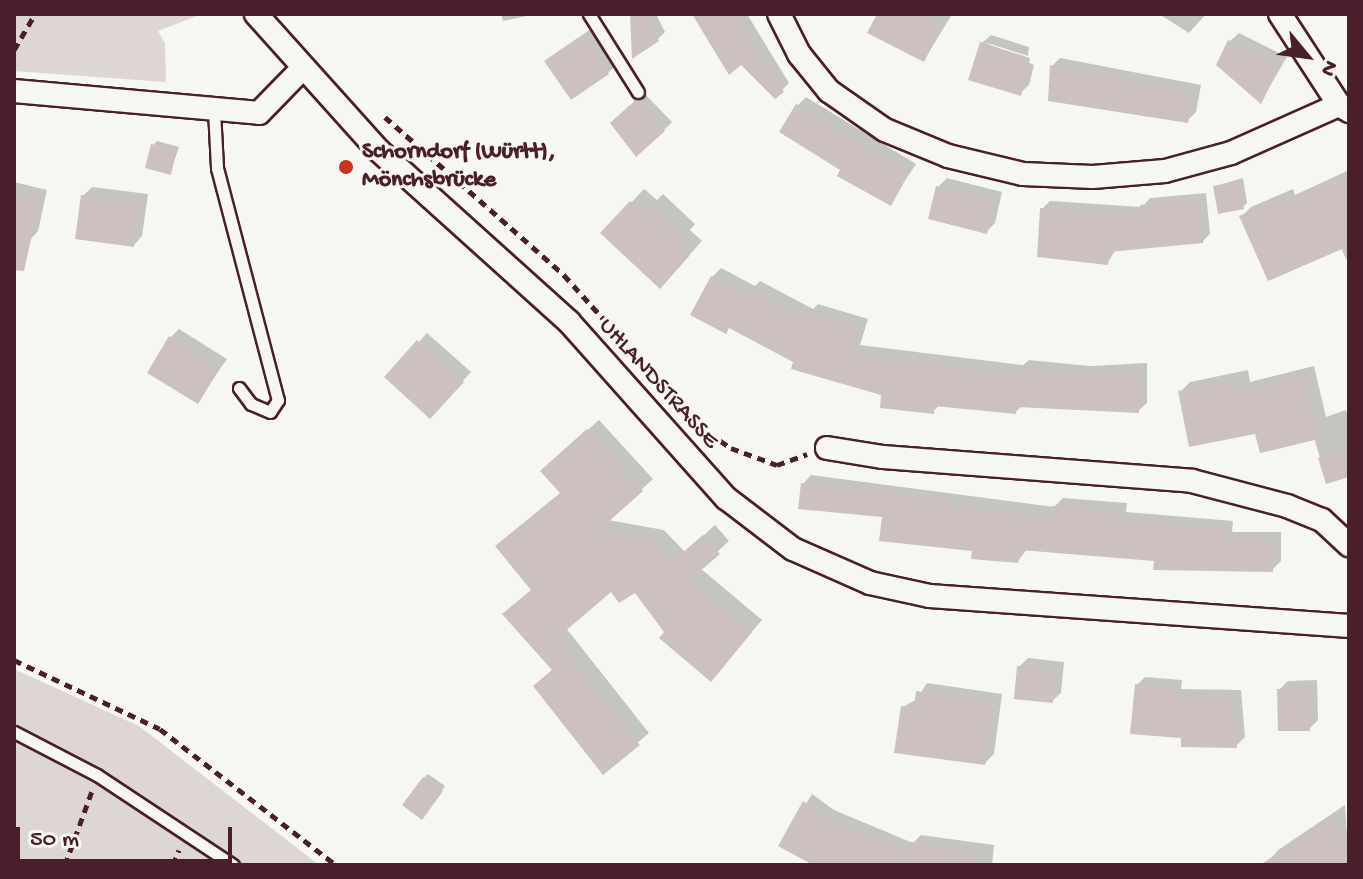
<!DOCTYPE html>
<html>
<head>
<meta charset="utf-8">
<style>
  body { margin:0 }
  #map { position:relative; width:1363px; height:879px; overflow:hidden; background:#f6f6f2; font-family:"Gochi Hand",sans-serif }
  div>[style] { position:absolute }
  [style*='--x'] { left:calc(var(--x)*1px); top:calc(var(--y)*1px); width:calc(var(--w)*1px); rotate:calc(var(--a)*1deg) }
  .green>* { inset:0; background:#ddd6d5 }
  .shadow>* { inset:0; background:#0003 }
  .building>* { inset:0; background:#ccc1c0 }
  .path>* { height:5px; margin-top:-2.5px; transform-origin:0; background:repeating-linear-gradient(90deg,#4a1f2b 0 8px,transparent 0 14px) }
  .roads { filter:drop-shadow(2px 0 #4a1f2b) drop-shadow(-2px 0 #4a1f2b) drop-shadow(0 2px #4a1f2b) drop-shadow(0 -2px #4a1f2b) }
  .service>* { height:11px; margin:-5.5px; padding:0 5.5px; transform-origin:5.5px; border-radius:5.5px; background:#f6f6f2 }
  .minor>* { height:22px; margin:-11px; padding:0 11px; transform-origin:11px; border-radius:11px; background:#f6f6f2 }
  .dots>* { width:22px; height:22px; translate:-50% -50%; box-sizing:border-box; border:4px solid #f6f6f2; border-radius:50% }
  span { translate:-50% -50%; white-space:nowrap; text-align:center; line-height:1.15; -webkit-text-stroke:6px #f6f6f2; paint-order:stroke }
  .poi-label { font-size:24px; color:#4a1f2b; font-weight:700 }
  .left { translate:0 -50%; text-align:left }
  .street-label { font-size:24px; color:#4a1f2b }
  .frame { position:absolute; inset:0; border:16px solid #4a1f2b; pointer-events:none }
  .north { position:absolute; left:1267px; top:16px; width:80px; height:80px; -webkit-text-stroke:6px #f6f6f2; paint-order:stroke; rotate:119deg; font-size:22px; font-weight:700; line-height:32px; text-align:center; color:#4a1f2b }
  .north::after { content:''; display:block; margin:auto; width:28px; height:36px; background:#4a1f2b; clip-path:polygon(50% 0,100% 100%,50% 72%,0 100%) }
  .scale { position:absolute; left:16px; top:827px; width:216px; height:36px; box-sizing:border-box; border:4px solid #4a1f2b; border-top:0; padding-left:10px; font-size:24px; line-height:28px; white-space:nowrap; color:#4a1f2b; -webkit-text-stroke:6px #f6f6f2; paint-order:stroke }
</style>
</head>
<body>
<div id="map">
  <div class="green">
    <i style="clip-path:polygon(14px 14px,202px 14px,158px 31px,165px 43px,166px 82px,14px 71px)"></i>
    <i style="clip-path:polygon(14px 669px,139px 726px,319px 865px,14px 865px)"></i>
  </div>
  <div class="shadow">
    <i style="clip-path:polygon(501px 14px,536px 14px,503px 21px)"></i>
    <i style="clip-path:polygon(632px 14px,656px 14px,665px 32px,658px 39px)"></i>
    <i style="clip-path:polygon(701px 14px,747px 14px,789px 83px,782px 90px)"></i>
    <i style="clip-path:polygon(880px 14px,947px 14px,951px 16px,924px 60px)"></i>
    <i style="clip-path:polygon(1159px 14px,1206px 14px,1189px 33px)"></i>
    <i style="clip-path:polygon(592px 28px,617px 64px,608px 73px,547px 61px)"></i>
    <i style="clip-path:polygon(1239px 33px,1287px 57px,1261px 101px,1230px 41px)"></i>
    <i style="clip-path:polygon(991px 35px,1029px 47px,1028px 56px,984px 42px,1034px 65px,1029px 85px,1020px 93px,982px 43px)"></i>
    <i style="clip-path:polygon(1060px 58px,1201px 85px,1196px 112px,1187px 121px,1050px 99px,1052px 66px)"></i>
    <i style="clip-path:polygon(643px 92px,672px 122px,664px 130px,621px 115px)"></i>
    <i style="clip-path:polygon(806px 97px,916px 164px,890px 203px,843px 169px,798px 105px)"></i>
    <i style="clip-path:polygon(157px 141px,179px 147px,170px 173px,153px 145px)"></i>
    <i style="clip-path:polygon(1349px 170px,1349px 265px,1341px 248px,1242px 216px,1251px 207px,1293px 189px,1295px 195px)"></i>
    <i style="clip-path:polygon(947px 178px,1002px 192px,995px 223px,986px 232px,938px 187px)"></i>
    <i style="clip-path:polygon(1243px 178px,1247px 203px,1243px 207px,1215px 186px)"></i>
    <i style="clip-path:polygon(14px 182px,47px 190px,38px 231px,30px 240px,14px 237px)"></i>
    <i style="clip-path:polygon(92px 187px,148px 194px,142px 236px,134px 245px,83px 196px)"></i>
    <i style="clip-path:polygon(644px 189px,657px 200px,663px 194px,695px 224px,690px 230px,702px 241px,673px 273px,603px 233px)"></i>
    <i style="clip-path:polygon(1206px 193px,1210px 234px,1202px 242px,1116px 249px,1108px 262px,1042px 209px,1050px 201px,1142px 207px,1150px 198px)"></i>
    <i style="clip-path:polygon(721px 268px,755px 286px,760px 281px,813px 309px,818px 304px,868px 319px,860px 345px,1023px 365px,1029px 360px,1090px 366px,1147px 363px,1147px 403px,1138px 411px,1022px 406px,1015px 412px,940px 404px,933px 412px,795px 361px,731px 326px,726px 332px,712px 277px)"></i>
    <i style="clip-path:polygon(179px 329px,227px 359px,197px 402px,170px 338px)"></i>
    <i style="clip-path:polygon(427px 333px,471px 372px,438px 408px,387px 377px)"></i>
    <i style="clip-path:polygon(1314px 366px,1326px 417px,1346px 410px,1349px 421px,1349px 475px,1327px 481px,1314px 438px,1257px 431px,1180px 392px,1190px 382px,1248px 370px,1250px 382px)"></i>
    <i style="clip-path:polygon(599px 420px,653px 479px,608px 520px,664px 530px,685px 552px,715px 525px,729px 541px,700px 568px,762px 620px,721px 668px,666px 633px,636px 590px,611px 589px,566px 628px,649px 733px,603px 772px,554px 669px,533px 589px,562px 492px,554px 460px)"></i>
    <i style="clip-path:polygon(811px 475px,1054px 507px,1063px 498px,1127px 503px,1126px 512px,1233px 521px,1232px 532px,1281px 532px,1281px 561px,1272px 570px,1027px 549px,1018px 561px,803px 484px)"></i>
    <i style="clip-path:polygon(1028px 658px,1064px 662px,1061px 693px,1052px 701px,1019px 667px)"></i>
    <i style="clip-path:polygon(1145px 677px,1182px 680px,1181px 689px,1241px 690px,1245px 737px,1236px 746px,1183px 737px,1137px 685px)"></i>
    <i style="clip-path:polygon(1317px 680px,1318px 720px,1309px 729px,1279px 690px,1288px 681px)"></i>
    <i style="clip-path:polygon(927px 683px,1002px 694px,994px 754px,985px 763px,903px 707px,917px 699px)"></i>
    <i style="clip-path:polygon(428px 774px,445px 786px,426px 813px,424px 778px)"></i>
    <i style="clip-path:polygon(812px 794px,834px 810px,913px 843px,921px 835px,994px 845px,992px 865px,826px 865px,781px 845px)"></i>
    <i style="clip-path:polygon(1345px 805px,1349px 865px,1266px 865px,1278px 850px)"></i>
  </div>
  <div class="building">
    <i style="clip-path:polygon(630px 14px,645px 14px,659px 41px,632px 59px)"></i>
    <i style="clip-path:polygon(692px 14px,734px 14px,784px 92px,775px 99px,741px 65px,729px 75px)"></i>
    <i style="clip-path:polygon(877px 14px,922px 14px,943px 25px,924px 62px,867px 33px)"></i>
    <i style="clip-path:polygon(582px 35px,609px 74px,571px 100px,544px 61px)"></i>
    <i style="clip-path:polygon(1228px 40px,1280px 66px,1261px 104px,1216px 65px)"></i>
    <i style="clip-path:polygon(980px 42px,1030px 58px,1021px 96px,968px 80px)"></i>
    <i style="clip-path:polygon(1050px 65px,1081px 75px,1082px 70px,1194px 93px,1188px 123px,1048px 101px)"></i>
    <i style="clip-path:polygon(634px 99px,665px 131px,636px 157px,610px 123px,630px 105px,634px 111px)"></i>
    <i style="clip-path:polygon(796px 104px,909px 173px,891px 206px,837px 176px,840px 170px,779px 132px)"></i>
    <i style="clip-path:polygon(151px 144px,176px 151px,171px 175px,145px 168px)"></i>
    <i style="clip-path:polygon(1349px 173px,1349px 246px,1268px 281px,1239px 216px,1284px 197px,1286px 202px)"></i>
    <i style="clip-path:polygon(1239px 181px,1244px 209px,1218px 214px,1213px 186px)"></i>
    <i style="clip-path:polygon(936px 186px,995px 200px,987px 234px,928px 219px)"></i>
    <i style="clip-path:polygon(14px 192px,40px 198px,24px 271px,14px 270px)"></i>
    <i style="clip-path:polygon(81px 195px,140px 203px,134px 247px,75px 239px)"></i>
    <i style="clip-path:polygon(1199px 200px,1203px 243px,1109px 252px,1108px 265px,1037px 257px,1040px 208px,1141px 214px,1140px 205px)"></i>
    <i style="clip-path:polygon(630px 201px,643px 212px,649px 206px,684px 238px,678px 244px,690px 255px,660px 289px,600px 233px)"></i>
    <i style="clip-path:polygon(711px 276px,747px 295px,750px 289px,805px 318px,807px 312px,861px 327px,853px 354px,1017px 374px,1018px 367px,1083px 374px,1083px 370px,1139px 371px,1139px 413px,1017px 407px,1016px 414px,934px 406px,934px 414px,880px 408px,881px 395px,791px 369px,793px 362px,729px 328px,726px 334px,690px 315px)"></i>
    <i style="clip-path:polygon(169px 336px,220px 368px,198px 404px,147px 373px)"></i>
    <i style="clip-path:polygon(417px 340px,464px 382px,430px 419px,384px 377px)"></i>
    <i style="clip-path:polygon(1304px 375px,1319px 439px,1260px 453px,1255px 434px,1189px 447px,1178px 391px,1238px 379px,1240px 391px)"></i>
    <i style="clip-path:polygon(587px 429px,643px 491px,599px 530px,653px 540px,673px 561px,703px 535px,720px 554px,690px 580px,752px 632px,711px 682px,659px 638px,664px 632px,635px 593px,619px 603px,611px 592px,556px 639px,640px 745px,603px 775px,533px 686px,552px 670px,502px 614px,531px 590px,495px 546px,560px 493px,540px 471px)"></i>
    <i style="clip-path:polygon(1345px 450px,1349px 477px,1326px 484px,1318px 458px)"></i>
    <i style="clip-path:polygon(801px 483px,950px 499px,949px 506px,1051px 516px,1052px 506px,1119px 511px,1118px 520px,1225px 529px,1224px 540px,1273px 540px,1273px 572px,1153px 570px,1154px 561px,1020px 550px,1018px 563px,971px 559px,972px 551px,879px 541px,882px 517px,798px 509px)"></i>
    <i style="clip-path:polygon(1017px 666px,1056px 670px,1053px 703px,1014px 699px)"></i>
    <i style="clip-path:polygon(1135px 684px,1174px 688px,1173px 697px,1233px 698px,1237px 748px,1181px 747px,1181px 738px,1130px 734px)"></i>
    <i style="clip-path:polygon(1309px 688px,1310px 731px,1278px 731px,1277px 689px)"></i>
    <i style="clip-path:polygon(916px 691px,994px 702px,985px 765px,894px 753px,901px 706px,914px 708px)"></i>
    <i style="clip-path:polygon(423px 777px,443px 791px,422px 820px,402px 805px)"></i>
    <i style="clip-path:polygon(803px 801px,826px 817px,909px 852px,911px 842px,975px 852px,974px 865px,813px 865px,778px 846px)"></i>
    <i style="clip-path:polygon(1331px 817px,1349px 842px,1349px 865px,1260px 865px)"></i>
  </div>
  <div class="path">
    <i style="--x:14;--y:50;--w:42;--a:-59.7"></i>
    <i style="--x:385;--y:117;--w:239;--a:41.4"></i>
    <i style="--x:564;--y:275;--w:183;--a:48.1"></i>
    <i style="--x:697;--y:425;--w:41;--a:34.1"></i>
    <i style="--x:731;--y:448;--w:49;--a:20.3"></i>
    <i style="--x:777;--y:465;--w:32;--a:-20"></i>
    <i style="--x:14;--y:660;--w:161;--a:25.3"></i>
    <i style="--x:160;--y:729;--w:222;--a:37.7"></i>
    <i style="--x:65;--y:865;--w:79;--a:-70"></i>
    <i style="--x:173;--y:865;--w:16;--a:-68"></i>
  </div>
  <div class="roads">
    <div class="service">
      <i style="--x:589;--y:14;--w:92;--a:57.9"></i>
      <i style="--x:214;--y:110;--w:58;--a:87"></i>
      <i style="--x:217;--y:168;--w:240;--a:75.3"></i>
      <i style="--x:278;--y:400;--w:14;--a:124"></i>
      <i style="--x:270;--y:412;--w:21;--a:-157"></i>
      <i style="--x:251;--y:404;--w:20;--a:-127"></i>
      <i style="--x:14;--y:732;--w:93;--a:27.4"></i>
      <i style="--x:97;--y:775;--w:163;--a:33.5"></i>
    </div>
    <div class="minor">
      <i style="--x:256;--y:14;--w:181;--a:48.1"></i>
      <i style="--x:377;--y:149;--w:258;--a:42"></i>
      <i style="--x:569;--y:322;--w:236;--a:48.3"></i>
      <i style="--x:726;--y:498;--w:84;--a:37.3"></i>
      <i style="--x:793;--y:549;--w:84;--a:23.8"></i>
      <i style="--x:870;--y:583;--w:61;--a:12.2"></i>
      <i style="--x:930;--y:596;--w:420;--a:4.1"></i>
      <i style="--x:779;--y:14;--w:45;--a:63.4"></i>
      <i style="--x:799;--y:54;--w:48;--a:51"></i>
      <i style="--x:829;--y:91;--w:68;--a:34.9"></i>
      <i style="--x:885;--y:130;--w:68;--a:22.4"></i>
      <i style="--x:948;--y:156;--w:77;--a:13.5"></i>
      <i style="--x:1023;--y:174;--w:70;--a:2.5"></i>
      <i style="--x:1093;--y:177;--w:72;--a:-4.8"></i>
      <i style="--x:1165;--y:171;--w:68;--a:-15.3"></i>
      <i style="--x:1231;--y:153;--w:118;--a:-24"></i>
      <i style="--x:1280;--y:14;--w:108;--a:57"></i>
      <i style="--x:1339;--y:105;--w:12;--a:31"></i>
      <i style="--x:14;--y:91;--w:246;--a:5.1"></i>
      <i style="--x:259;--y:113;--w:62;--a:-45.7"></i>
      <i style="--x:827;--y:448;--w:57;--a:9.1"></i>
      <i style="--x:883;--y:457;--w:310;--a:4.4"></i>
      <i style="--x:1192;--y:481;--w:98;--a:14.7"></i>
      <i style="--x:1287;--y:506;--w:38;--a:22"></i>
      <i style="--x:1322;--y:520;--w:37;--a:43"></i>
    </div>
  </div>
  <div class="dots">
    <i style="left:346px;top:167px;background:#c8321e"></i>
  </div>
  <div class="poi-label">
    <span class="left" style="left:362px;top:167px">Schorndorf (Württ),<br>Mönchsbrücke</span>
  </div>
  <div class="street-label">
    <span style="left:658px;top:384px;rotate:48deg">UHLANDSTRASSE</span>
  </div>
  <div class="frame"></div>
  <div class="north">N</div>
  <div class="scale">50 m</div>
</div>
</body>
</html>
